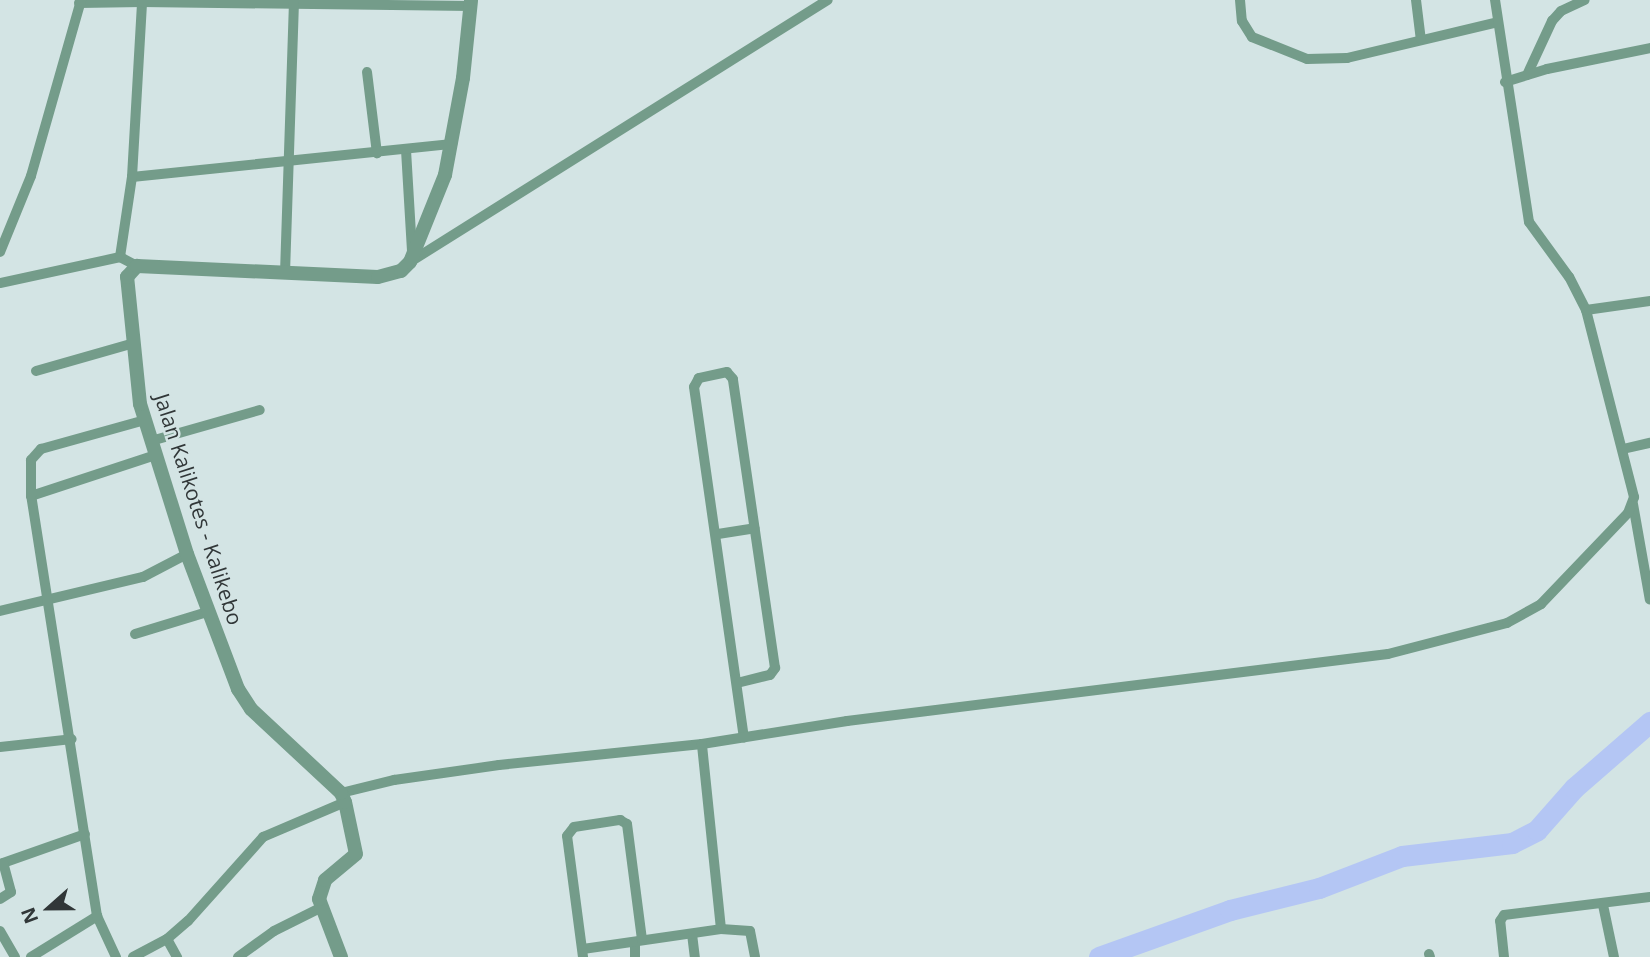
<!DOCTYPE html>
<html>
<head>
<meta charset="utf-8">
<style>
  body { margin:0 }
  #map { position:relative; width:1650px; height:957px; overflow:hidden; background:#d3e4e4; font-family:"Open Sans",sans-serif }
  div>[style] { position:absolute }
  [style*='--x'] { left:calc(var(--x)*1px); top:calc(var(--y)*1px); width:calc(var(--w)*1px); rotate:calc(var(--a)*1deg) }
  .river>* { height:21px; margin:-10.5px; padding:0 10.5px; transform-origin:10.5px; border-radius:10.5px; background:#b4c6f4 }
  .minor>* { height:10px; margin:-5px; padding:0 5px; transform-origin:5px; border-radius:5px; background:#749c8a }
  .tertiary>* { height:14px; margin:-7px; padding:0 7px; transform-origin:7px; border-radius:7px; background:#749c8a }
  span { translate:-50% -50%; white-space:nowrap; text-align:center; line-height:1.15; -webkit-text-stroke:5px #d3e4e4; paint-order:stroke }
  .street-label { font-size:21px; color:#313738 }
  .north { position:absolute; left:14px; top:873px; width:70px; height:70px; -webkit-text-stroke:5px #d3e4e4; paint-order:stroke; rotate:249deg; font-size:19px; font-weight:700; line-height:28px; text-align:center; color:#313738 }
  .north::after { content:''; display:block; margin:auto; width:24px; height:32px; background:#313738; clip-path:polygon(50% 0,100% 100%,50% 72%,0 100%) }
</style>
</head>
<body>
<div id="map">
  <div class="river">
    <i style="--x:1099;--y:957;--w:139;--a:-19.7"></i>
    <i style="--x:1230;--y:910;--w:92;--a:-13.9"></i>
    <i style="--x:1319;--y:888;--w:89;--a:-21.1"></i>
    <i style="--x:1402;--y:856;--w:111;--a:-6.7"></i>
    <i style="--x:1512;--y:843;--w:28;--a:-27"></i>
    <i style="--x:1537;--y:830;--w:56;--a:-48.6"></i>
    <i style="--x:1574;--y:788;--w:101;--a:-41"></i>
  </div>
  <div class="minor">
    <i style="--x:1240;--y:0;--w:21;--a:85"></i>
    <i style="--x:1242;--y:21;--w:19;--a:58"></i>
    <i style="--x:1252;--y:37;--w:59;--a:21.8"></i>
    <i style="--x:1307;--y:59;--w:40;--a:-1.4"></i>
    <i style="--x:1347;--y:58;--w:155;--a:-13.4"></i>
    <i style="--x:1416;--y:0;--w:39;--a:83"></i>
    <i style="--x:79;--y:3;--w:63;--a:-0.9"></i>
    <i style="--x:367;--y:72;--w:82;--a:83"></i>
    <i style="--x:1527;--y:75;--w:60;--a:-65.2"></i>
    <i style="--x:1552;--y:21;--w:13;--a:-48"></i>
    <i style="--x:1561;--y:11;--w:26;--a:-25"></i>
    <i style="--x:1505;--y:82;--w:44;--a:-17.2"></i>
    <i style="--x:1547;--y:69;--w:105;--a:-11.5"></i>
    <i style="--x:406;--y:150;--w:102;--a:86.6"></i>
    <i style="--x:132;--y:177;--w:322;--a:-5.9"></i>
    <i style="--x:0;--y:252;--w:82;--a:-67.8"></i>
    <i style="--x:31;--y:176;--w:183;--a:-74.1"></i>
    <i style="--x:120;--y:257;--w:81;--a:-81.5"></i>
    <i style="--x:132;--y:177;--w:175;--a:-86.7"></i>
    <i style="--x:142;--y:2;--w:329;--a:0.7"></i>
    <i style="--x:410;--y:262;--w:493;--a:-32.1"></i>
    <i style="--x:285;--y:273;--w:273;--a:-88.1"></i>
    <i style="--x:0;--y:283;--w:123;--a:-12.2"></i>
    <i style="--x:120;--y:257;--w:19;--a:28"></i>
    <i style="--x:1586;--y:310;--w:65;--a:-8"></i>
    <i style="--x:36;--y:371;--w:102;--a:-15.9"></i>
    <i style="--x:151;--y:441;--w:113;--a:-15.9"></i>
    <i style="--x:1623;--y:449;--w:28;--a:-13"></i>
    <i style="--x:31;--y:496;--w:132;--a:-18.2"></i>
    <i style="--x:1633;--y:504;--w:97;--a:80"></i>
    <i style="--x:718;--y:534;--w:37;--a:-9"></i>
    <i style="--x:0;--y:611;--w:147;--a:-13.4"></i>
    <i style="--x:143;--y:577;--w:50;--a:-27.6"></i>
    <i style="--x:135;--y:634;--w:78;--a:-17"></i>
    <i style="--x:737;--y:683;--w:34;--a:-14"></i>
    <i style="--x:770;--y:675;--w:9;--a:-54"></i>
    <i style="--x:775;--y:668;--w:292;--a:-98.3"></i>
    <i style="--x:733;--y:379;--w:9;--a:-131"></i>
    <i style="--x:727;--y:372;--w:29;--a:168"></i>
    <i style="--x:699;--y:378;--w:10;--a:119"></i>
    <i style="--x:694;--y:387;--w:354;--a:81.9"></i>
    <i style="--x:0;--y:747;--w:72;--a:-6.3"></i>
    <i style="--x:341;--y:793;--w:55;--a:-13.8"></i>
    <i style="--x:394;--y:780;--w:106;--a:-8.1"></i>
    <i style="--x:499;--y:765;--w:204;--a:-5.9"></i>
    <i style="--x:702;--y:744;--w:147;--a:-9"></i>
    <i style="--x:847;--y:721;--w:545;--a:-7.06"></i>
    <i style="--x:1388;--y:654;--w:123;--a:-14.6"></i>
    <i style="--x:1507;--y:623;--w:39;--a:-29"></i>
    <i style="--x:1541;--y:604;--w:126;--a:-46.3"></i>
    <i style="--x:1628;--y:513;--w:17;--a:-69"></i>
    <i style="--x:1634;--y:497;--w:193;--a:-104.4"></i>
    <i style="--x:1586;--y:310;--w:37;--a:-117"></i>
    <i style="--x:1569;--y:277;--w:68;--a:-126"></i>
    <i style="--x:1529;--y:222;--w:225;--a:-98.7"></i>
    <i style="--x:0;--y:864;--w:90;--a:-19.4"></i>
    <i style="--x:0;--y:899;--w:13;--a:-32"></i>
    <i style="--x:11;--y:892;--w:30;--a:-105"></i>
    <i style="--x:1603;--y:905;--w:53;--a:78.1"></i>
    <i style="--x:721;--y:929;--w:29;--a:4"></i>
    <i style="--x:750;--y:931;--w:26;--a:79"></i>
    <i style="--x:0;--y:931;--w:30;--a:60"></i>
    <i style="--x:692;--y:934;--w:23;--a:83"></i>
    <i style="--x:167;--y:939;--w:21;--a:61"></i>
    <i style="--x:635;--y:942;--w:15;--a:90"></i>
    <i style="--x:583;--y:949;--w:139;--a:-8.2"></i>
    <i style="--x:721;--y:929;--w:186;--a:-95.9"></i>
    <i style="--x:1429;--y:954;--w:3;--a:72"></i>
    <i style="--x:31;--y:957;--w:78;--a:-31.8"></i>
    <i style="--x:116;--y:957;--w:45;--a:-114.9"></i>
    <i style="--x:97;--y:916;--w:425;--a:-98.9"></i>
    <i style="--x:31;--y:496;--w:36;--a:-90"></i>
    <i style="--x:31;--y:460;--w:15;--a:-48"></i>
    <i style="--x:41;--y:449;--w:108;--a:-15.6"></i>
    <i style="--x:133;--y:957;--w:38;--a:-28"></i>
    <i style="--x:167;--y:939;--w:28;--a:-41"></i>
    <i style="--x:188;--y:921;--w:113;--a:-48.2"></i>
    <i style="--x:263;--y:837;--w:89;--a:-23.1"></i>
    <i style="--x:238;--y:957;--w:44;--a:-35.8"></i>
    <i style="--x:274;--y:931;--w:51;--a:-26.6"></i>
    <i style="--x:583;--y:957;--w:122;--a:-97.5"></i>
    <i style="--x:567;--y:836;--w:11;--a:-52"></i>
    <i style="--x:574;--y:827;--w:47;--a:-8.7"></i>
    <i style="--x:620;--y:820;--w:8;--a:30"></i>
    <i style="--x:627;--y:824;--w:117;--a:82.6"></i>
    <i style="--x:1504;--y:957;--w:36;--a:-96"></i>
    <i style="--x:1500;--y:921;--w:7;--a:-56"></i>
    <i style="--x:1504;--y:915;--w:147;--a:-7"></i>
  </div>
  <div class="tertiary">
    <i style="--x:341;--y:957;--w:62;--a:-110.8"></i>
    <i style="--x:319;--y:899;--w:20;--a:-72"></i>
    <i style="--x:325;--y:880;--w:40;--a:-40"></i>
    <i style="--x:356;--y:854;--w:53;--a:-101.9"></i>
    <i style="--x:345;--y:802;--w:10;--a:-114"></i>
    <i style="--x:341;--y:793;--w:123;--a:-137"></i>
    <i style="--x:251;--y:709;--w:24;--a:-123"></i>
    <i style="--x:238;--y:689;--w:144;--a:-110.7"></i>
    <i style="--x:187;--y:554;--w:157;--a:-107.4"></i>
    <i style="--x:140;--y:404;--w:128;--a:-95.8"></i>
    <i style="--x:127;--y:277;--w:15;--a:-48"></i>
    <i style="--x:137;--y:266;--w:241;--a:2.6"></i>
    <i style="--x:378;--y:277;--w:24;--a:-15"></i>
    <i style="--x:401;--y:271;--w:13;--a:-45"></i>
    <i style="--x:410;--y:262;--w:94;--a:-68.1"></i>
    <i style="--x:445;--y:175;--w:99;--a:-79.5"></i>
    <i style="--x:463;--y:78;--w:78;--a:-84.1"></i>
  </div>
  <div class="street-label">
    <span style="left:199px;top:509px;rotate:72deg">Jalan Kalikotes - Kalikebo</span>
  </div>
  <div class="north">N</div>
</div>
</body>
</html>
